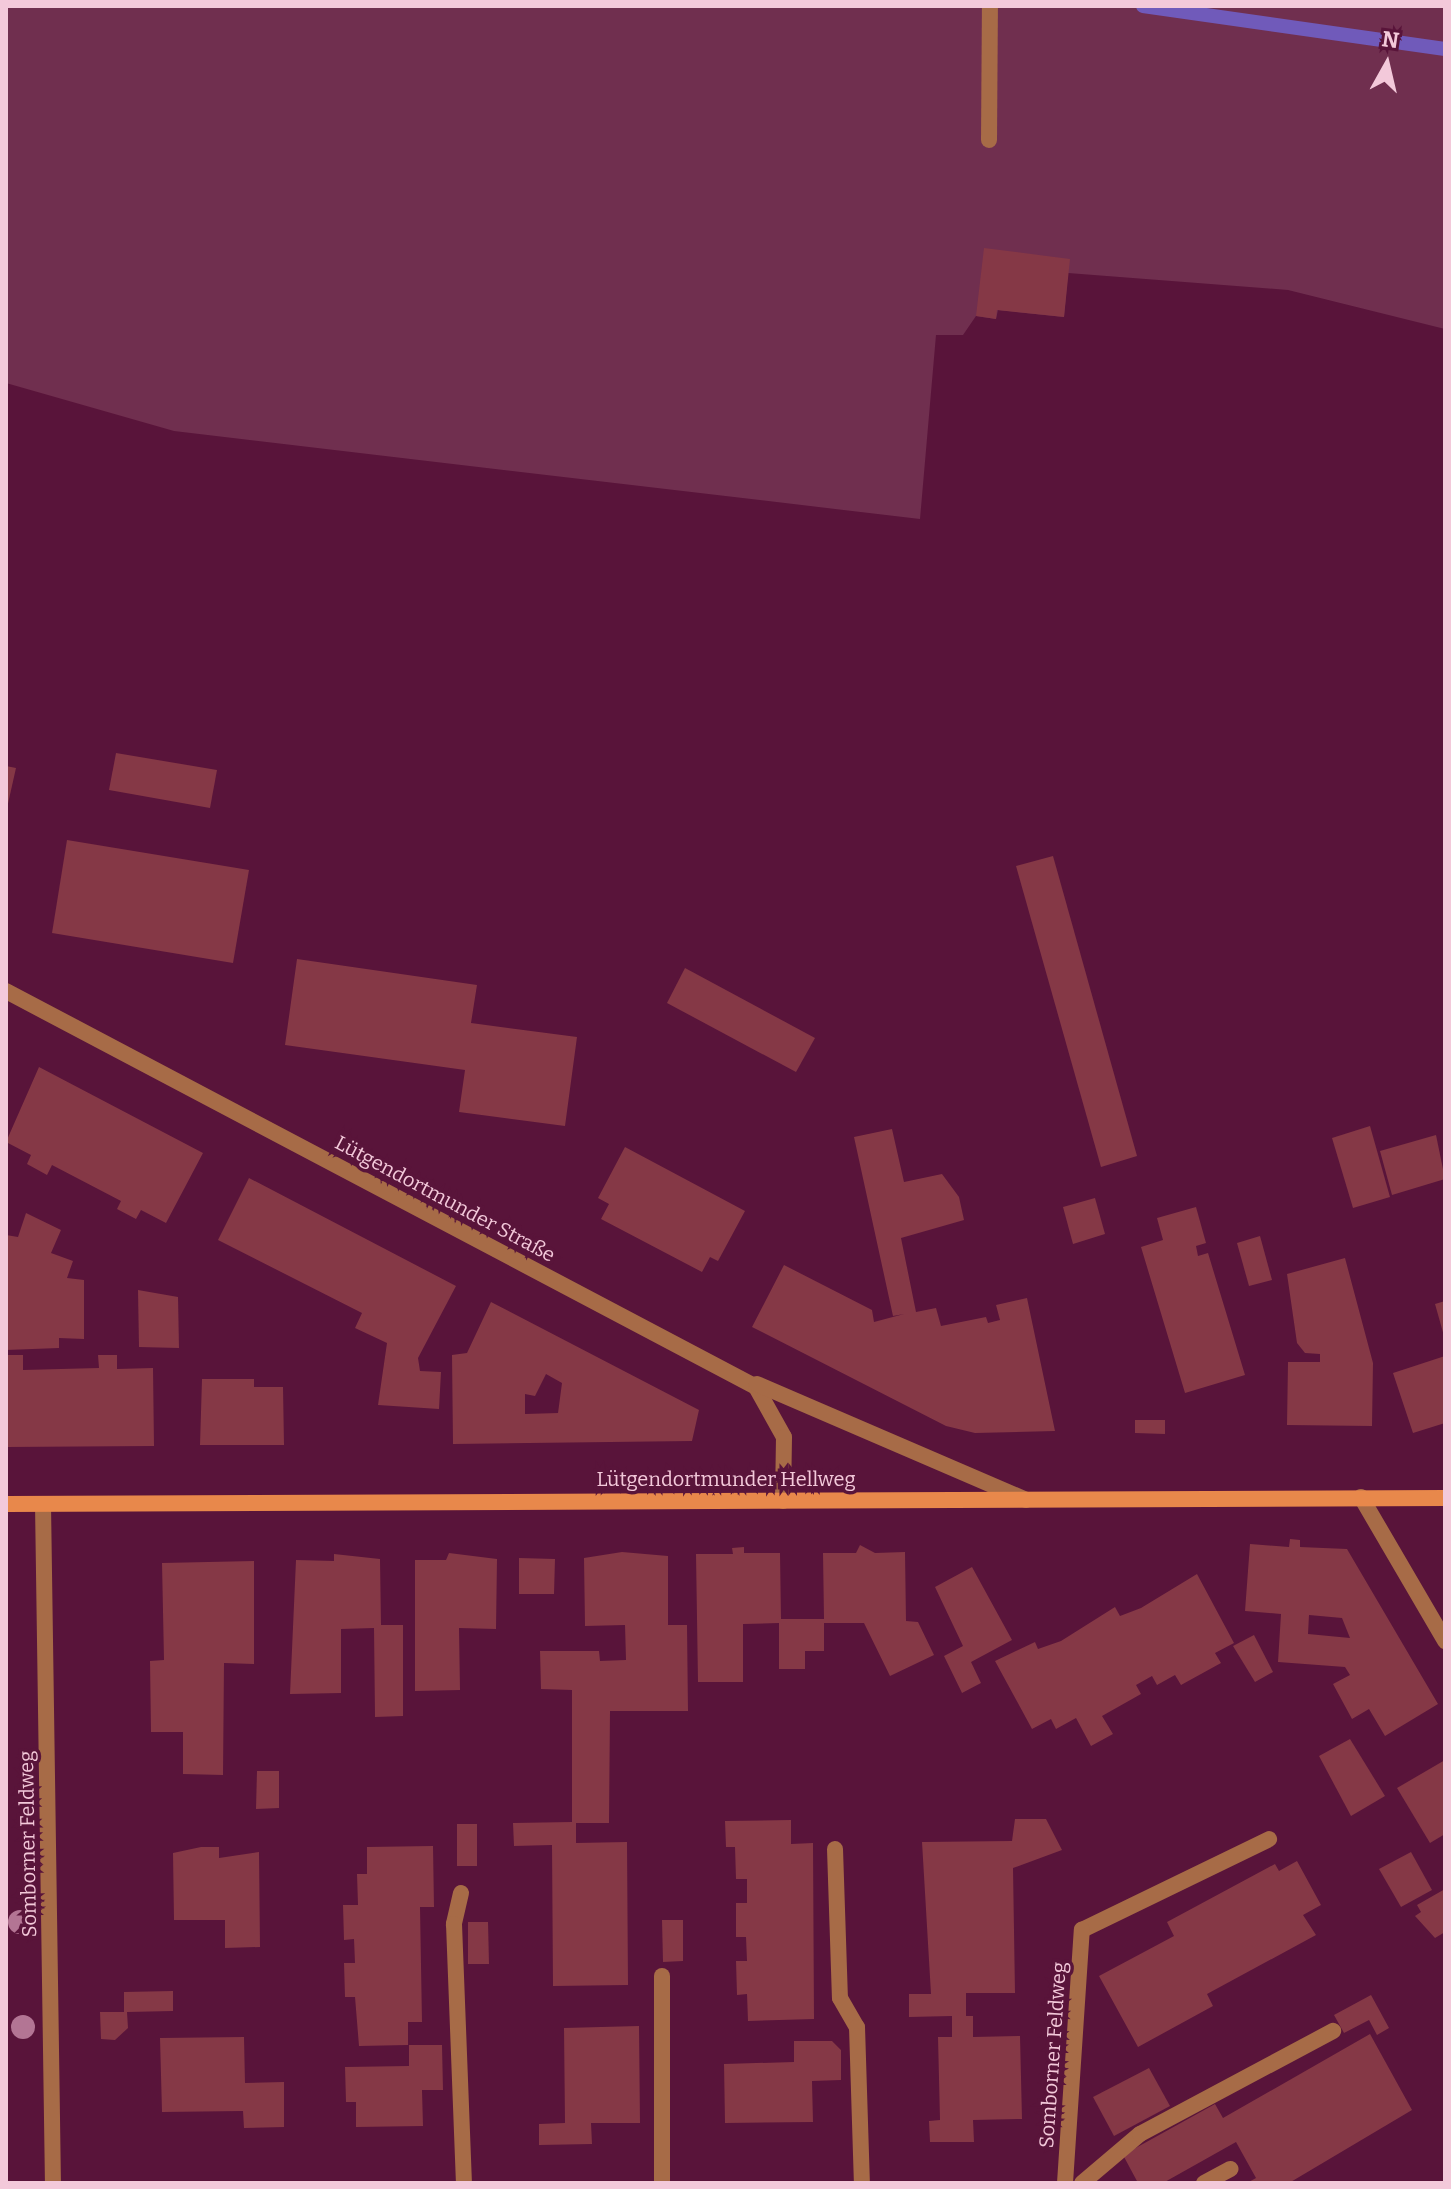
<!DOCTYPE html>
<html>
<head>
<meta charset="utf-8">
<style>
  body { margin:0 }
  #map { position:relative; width:1451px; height:2189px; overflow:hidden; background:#59143a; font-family:Bitter,serif }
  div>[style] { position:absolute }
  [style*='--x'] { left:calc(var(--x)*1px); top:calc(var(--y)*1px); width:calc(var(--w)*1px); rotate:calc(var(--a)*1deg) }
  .green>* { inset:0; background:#702f4f }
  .stream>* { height:14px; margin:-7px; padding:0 7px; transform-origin:7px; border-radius:7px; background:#705aba }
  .building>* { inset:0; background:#853846 }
  .service>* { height:16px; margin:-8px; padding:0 8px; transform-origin:8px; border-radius:8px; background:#a76b47 }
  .minor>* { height:16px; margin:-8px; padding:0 8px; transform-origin:8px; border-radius:8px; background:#a76b47 }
  .tertiary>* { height:16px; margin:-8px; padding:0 8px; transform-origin:8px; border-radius:8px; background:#a76b47 }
  .secondary>* { height:16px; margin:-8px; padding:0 8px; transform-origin:8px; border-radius:8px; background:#e8884b }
  .trees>* { width:24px; height:24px; margin:-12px; border-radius:50%; background:#b37594 }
  span { translate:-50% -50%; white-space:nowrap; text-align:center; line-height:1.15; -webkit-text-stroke:7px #59143a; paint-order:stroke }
  .street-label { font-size:20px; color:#f3c9da }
  .frame { position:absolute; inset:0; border:8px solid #f3c9da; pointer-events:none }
  .north { position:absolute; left:1347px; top:24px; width:80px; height:80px; -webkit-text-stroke:6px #59143a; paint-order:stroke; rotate:8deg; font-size:22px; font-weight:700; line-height:32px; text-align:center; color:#f3c9da }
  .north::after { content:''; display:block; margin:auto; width:28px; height:36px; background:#f3c9da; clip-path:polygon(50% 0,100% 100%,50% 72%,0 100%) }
</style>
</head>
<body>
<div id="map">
  <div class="green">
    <i style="clip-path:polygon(6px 6px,1445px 6px,1445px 329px,1288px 290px,1068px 273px,1064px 317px,998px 310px,996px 319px,976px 316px,963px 335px,936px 335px,920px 519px,174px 431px,6px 383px)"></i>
  </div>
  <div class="stream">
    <i style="--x:1143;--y:6;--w:305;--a:8.1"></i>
  </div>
  <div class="building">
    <i style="clip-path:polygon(984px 248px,1070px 259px,1064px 317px,997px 310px,996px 319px,976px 316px)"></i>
    <i style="clip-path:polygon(116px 753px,217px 770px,210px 808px,109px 790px)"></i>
    <i style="clip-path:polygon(6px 766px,16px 768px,7px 808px,6px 808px)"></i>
    <i style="clip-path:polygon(67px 840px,249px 870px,233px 963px,52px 933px)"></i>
    <i style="clip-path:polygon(1053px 856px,1137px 1156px,1101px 1167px,1016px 866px)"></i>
    <i style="clip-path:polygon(297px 959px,477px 985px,471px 1023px,577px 1037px,565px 1126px,459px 1112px,465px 1070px,285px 1045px)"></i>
    <i style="clip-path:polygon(685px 968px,815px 1038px,796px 1072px,667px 1003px)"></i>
    <i style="clip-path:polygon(39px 1067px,203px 1153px,166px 1223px,141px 1210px,136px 1219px,117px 1209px,121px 1201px,52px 1165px,47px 1175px,27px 1164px,31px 1155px,6px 1142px)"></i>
    <i style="clip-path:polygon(1370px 1126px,1390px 1197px,1353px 1208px,1332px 1138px)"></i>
    <i style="clip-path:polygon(892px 1129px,904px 1182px,942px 1174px,959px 1197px,964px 1220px,901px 1238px,916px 1312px,936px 1308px,941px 1326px,986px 1317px,988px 1323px,1000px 1320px,996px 1305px,1027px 1298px,1055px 1431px,975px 1433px,946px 1426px,752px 1327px,784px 1265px,872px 1310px,874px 1322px,904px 1314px,893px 1316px,854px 1137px)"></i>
    <i style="clip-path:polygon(1436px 1135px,1445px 1179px,1392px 1195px,1380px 1151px)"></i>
    <i style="clip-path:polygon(625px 1147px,745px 1211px,718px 1261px,710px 1257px,702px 1272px,601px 1219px,609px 1204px,598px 1198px)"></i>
    <i style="clip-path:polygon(249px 1178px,456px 1286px,418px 1358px,420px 1371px,441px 1372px,439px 1409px,378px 1405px,387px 1343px,355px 1328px,362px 1313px,218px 1240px)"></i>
    <i style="clip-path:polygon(1095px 1198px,1105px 1234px,1073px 1244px,1063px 1207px)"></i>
    <i style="clip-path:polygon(1196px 1207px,1206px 1243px,1196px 1246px,1198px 1256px,1208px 1253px,1245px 1375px,1185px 1393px,1141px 1247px,1163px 1240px,1157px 1218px)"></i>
    <i style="clip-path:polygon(26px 1213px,61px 1230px,51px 1253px,73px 1261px,67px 1278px,84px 1280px,84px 1339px,59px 1338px,59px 1348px,6px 1350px,6px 1235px,18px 1237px)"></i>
    <i style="clip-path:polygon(1260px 1236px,1272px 1280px,1249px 1286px,1237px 1243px)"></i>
    <i style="clip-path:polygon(1345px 1258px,1373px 1363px,1372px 1426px,1287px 1425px,1288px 1362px,1320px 1362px,1320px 1354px,1305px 1353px,1297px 1343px,1287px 1274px)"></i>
    <i style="clip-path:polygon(138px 1290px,178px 1297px,179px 1348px,139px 1347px)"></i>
    <i style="clip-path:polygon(1445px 1301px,1445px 1336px,1444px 1336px,1435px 1304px)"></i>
    <i style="clip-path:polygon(evenodd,491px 1302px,699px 1410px,692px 1441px,453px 1444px,452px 1355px,467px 1353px,491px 1302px,546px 1374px,562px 1383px,558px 1413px,525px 1414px,525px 1394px,535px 1396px,546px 1374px)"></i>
    <i style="clip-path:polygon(6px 1355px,23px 1355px,23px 1370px,99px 1368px,98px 1355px,117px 1355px,117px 1369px,153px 1368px,154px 1446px,6px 1447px)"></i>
    <i style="clip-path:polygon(1445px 1356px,1445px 1423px,1413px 1433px,1393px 1373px)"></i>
    <i style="clip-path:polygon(202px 1379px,254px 1379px,254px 1387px,283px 1387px,284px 1445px,200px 1445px)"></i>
    <i style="clip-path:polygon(1135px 1420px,1165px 1420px,1165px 1434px,1135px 1433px)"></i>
    <i style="clip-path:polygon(evenodd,1290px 1539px,1300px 1540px,1300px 1547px,1347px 1549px,1438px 1704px,1385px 1736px,1369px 1709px,1352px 1719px,1333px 1684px,1350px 1675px,1345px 1667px,1278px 1662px,1281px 1614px,1245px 1611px,1250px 1544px,1289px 1547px,1290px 1539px,1309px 1615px,1342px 1618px,1350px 1638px,1308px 1634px,1309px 1615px)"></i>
    <i style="clip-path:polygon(860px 1545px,875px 1553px,905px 1552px,906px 1621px,918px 1622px,934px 1655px,890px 1676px,864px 1623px,824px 1623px,824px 1651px,805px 1651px,805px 1669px,779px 1669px,779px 1623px,743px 1624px,743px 1682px,698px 1682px,696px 1554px,733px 1554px,732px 1548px,744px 1547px,744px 1553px,780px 1553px,781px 1619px,824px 1619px,823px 1553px,856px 1553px)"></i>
    <i style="clip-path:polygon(622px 1552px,668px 1556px,668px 1625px,687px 1625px,688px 1711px,610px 1711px,609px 1823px,576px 1823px,576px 1843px,627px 1842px,628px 1985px,553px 1986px,552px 1845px,514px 1846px,513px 1823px,572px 1822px,572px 1690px,541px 1689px,540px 1651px,599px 1651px,600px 1661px,626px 1660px,625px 1625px,585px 1626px,584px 1558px)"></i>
    <i style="clip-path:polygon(449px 1553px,497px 1559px,496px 1629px,459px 1628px,460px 1690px,415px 1691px,415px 1560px,446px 1560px)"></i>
    <i style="clip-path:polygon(334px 1554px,380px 1559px,381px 1625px,403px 1625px,403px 1716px,375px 1717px,374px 1628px,341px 1629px,341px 1693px,290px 1694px,296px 1560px,334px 1561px)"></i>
    <i style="clip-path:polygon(519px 1558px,555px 1559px,554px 1594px,519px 1594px)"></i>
    <i style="clip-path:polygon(254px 1561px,254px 1664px,224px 1663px,223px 1775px,183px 1774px,183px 1732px,151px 1732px,150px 1661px,164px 1660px,162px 1563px)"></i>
    <i style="clip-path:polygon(972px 1567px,1012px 1640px,971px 1662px,981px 1683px,962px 1693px,944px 1656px,963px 1646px,935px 1587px)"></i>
    <i style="clip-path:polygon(1197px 1574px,1234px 1643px,1215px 1653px,1221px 1663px,1181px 1685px,1175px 1675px,1157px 1685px,1152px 1676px,1136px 1685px,1141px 1694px,1102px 1716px,1113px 1734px,1091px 1746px,1076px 1718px,1056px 1729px,1051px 1719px,1032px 1729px,995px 1661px,1035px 1642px,1038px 1649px,1061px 1641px,1115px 1607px,1120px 1616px,1141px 1608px)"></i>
    <i style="clip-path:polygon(1254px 1635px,1273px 1672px,1255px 1682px,1233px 1646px)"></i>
    <i style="clip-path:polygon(1350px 1739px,1385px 1796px,1351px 1816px,1319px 1756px)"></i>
    <i style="clip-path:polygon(1445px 1760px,1445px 1834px,1430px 1843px,1397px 1788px)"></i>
    <i style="clip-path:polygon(257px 1771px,279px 1771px,279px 1808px,256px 1809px)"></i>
    <i style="clip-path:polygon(1015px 1819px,1046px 1819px,1062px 1850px,1013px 1868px,1015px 1993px,966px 1993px,966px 2016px,973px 2016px,973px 2037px,1020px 2036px,1022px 2119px,973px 2120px,974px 2142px,930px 2142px,929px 2121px,940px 2120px,938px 2037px,952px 2037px,952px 2016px,909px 2017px,909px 1994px,931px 1994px,922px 1842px,1012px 1841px)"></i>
    <i style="clip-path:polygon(791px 1820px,791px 1844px,813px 1843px,814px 2019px,748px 2021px,747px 1994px,737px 1995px,736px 1961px,747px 1961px,746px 1937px,736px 1937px,736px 1903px,747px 1903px,747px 1879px,736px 1879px,735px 1847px,726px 1847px,725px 1821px)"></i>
    <i style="clip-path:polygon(457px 1824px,477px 1824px,477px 1866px,457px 1866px)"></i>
    <i style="clip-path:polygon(433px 1846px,434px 1907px,420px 1907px,422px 2022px,408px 2022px,408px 2045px,359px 2046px,355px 1997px,345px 1997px,344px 1963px,355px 1963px,354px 1939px,344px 1940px,343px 1905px,358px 1905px,357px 1874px,367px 1874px,367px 1847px)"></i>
    <i style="clip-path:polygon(201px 1847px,219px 1847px,219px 1858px,259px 1852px,260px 1947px,225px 1948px,225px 1920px,174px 1920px,173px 1853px)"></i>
    <i style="clip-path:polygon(1411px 1852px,1432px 1890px,1401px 1907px,1379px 1869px)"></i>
    <i style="clip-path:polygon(1297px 1861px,1321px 1905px,1303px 1915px,1316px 1935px,1207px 1994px,1213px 2006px,1138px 2047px,1099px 1976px,1174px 1936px,1167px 1922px,1275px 1864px,1279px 1871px)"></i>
    <i style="clip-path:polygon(1445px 1889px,1445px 1932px,1435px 1938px,1415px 1916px,1421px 1912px,1417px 1905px)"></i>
    <i style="clip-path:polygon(662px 1920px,683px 1920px,683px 1961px,663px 1962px)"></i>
    <i style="clip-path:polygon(468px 1922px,488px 1922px,489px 1964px,468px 1964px)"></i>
    <i style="clip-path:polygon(173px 1991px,173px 2011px,127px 2012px,128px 2028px,115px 2040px,101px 2039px,100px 2012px,124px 2012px,124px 1992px)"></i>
    <i style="clip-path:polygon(1371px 1995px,1389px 2028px,1377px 2035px,1369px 2020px,1344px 2033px,1334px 2015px)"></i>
    <i style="clip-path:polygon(639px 2026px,640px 2123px,591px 2123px,592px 2144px,539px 2145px,539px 2124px,565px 2123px,564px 2028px)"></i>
    <i style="clip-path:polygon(1370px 2034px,1412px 2110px,1289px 2183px,1247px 2183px,1256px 2178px,1236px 2142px,1163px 2183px,1138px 2183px,1123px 2155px,1215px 2104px,1223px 2118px)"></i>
    <i style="clip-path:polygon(244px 2037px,245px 2083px,284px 2082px,284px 2127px,244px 2128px,243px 2111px,162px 2112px,160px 2038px)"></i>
    <i style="clip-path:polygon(794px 2041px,832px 2041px,841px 2050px,841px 2080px,812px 2081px,813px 2122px,725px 2123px,724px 2064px,794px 2062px)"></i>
    <i style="clip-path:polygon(409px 2045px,442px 2045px,443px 2090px,422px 2090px,423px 2126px,356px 2127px,356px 2102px,346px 2102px,345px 2067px,409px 2066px)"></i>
    <i style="clip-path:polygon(1149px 2068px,1170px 2106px,1114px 2136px,1093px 2097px)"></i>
  </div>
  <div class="service">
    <i style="--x:989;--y:140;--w:134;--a:-89.6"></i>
    <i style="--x:835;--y:1849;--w:149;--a:88.1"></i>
    <i style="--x:840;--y:1998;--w:34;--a:60"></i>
    <i style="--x:857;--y:2027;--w:156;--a:88.2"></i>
    <i style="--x:461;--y:1893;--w:32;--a:103"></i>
    <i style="--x:454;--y:1924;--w:259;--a:87.8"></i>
    <i style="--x:1082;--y:1930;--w:208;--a:-25.9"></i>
    <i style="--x:662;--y:2183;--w:207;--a:-90"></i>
    <i style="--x:1082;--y:2183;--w:76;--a:-40.2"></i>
    <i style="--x:1140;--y:2134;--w:219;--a:-28.1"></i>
    <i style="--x:1204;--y:2183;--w:30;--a:-28"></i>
  </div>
  <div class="minor">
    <i style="--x:1361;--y:1497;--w:167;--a:59.7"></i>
    <i style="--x:43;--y:1504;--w:679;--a:89.16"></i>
    <i style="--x:1065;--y:2183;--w:254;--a:-86.2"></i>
  </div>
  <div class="tertiary">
    <i style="--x:6;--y:991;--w:848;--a:27.83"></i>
    <i style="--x:756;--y:1387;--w:57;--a:60.8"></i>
    <i style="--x:784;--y:1437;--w:64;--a:90.9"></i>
    <i style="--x:757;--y:1384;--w:293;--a:23.3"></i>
  </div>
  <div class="secondary">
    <i style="--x:6;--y:1504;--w:1439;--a:-0.24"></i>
  </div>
  <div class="trees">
    <i style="left:20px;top:1922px"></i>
    <i style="left:23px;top:2027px"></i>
  </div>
  <div class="street-label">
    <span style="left:445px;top:1199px;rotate:28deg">Lütgendortmunder Straße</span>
    <span style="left:726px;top:1479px">Lütgendortmunder Hellweg</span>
    <span style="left:28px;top:1844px;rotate:-91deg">Somborner Feldweg</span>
    <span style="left:1053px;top:2055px;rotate:-86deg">Somborner Feldweg</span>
  </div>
  <div class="frame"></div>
  <div class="north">N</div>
</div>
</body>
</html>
